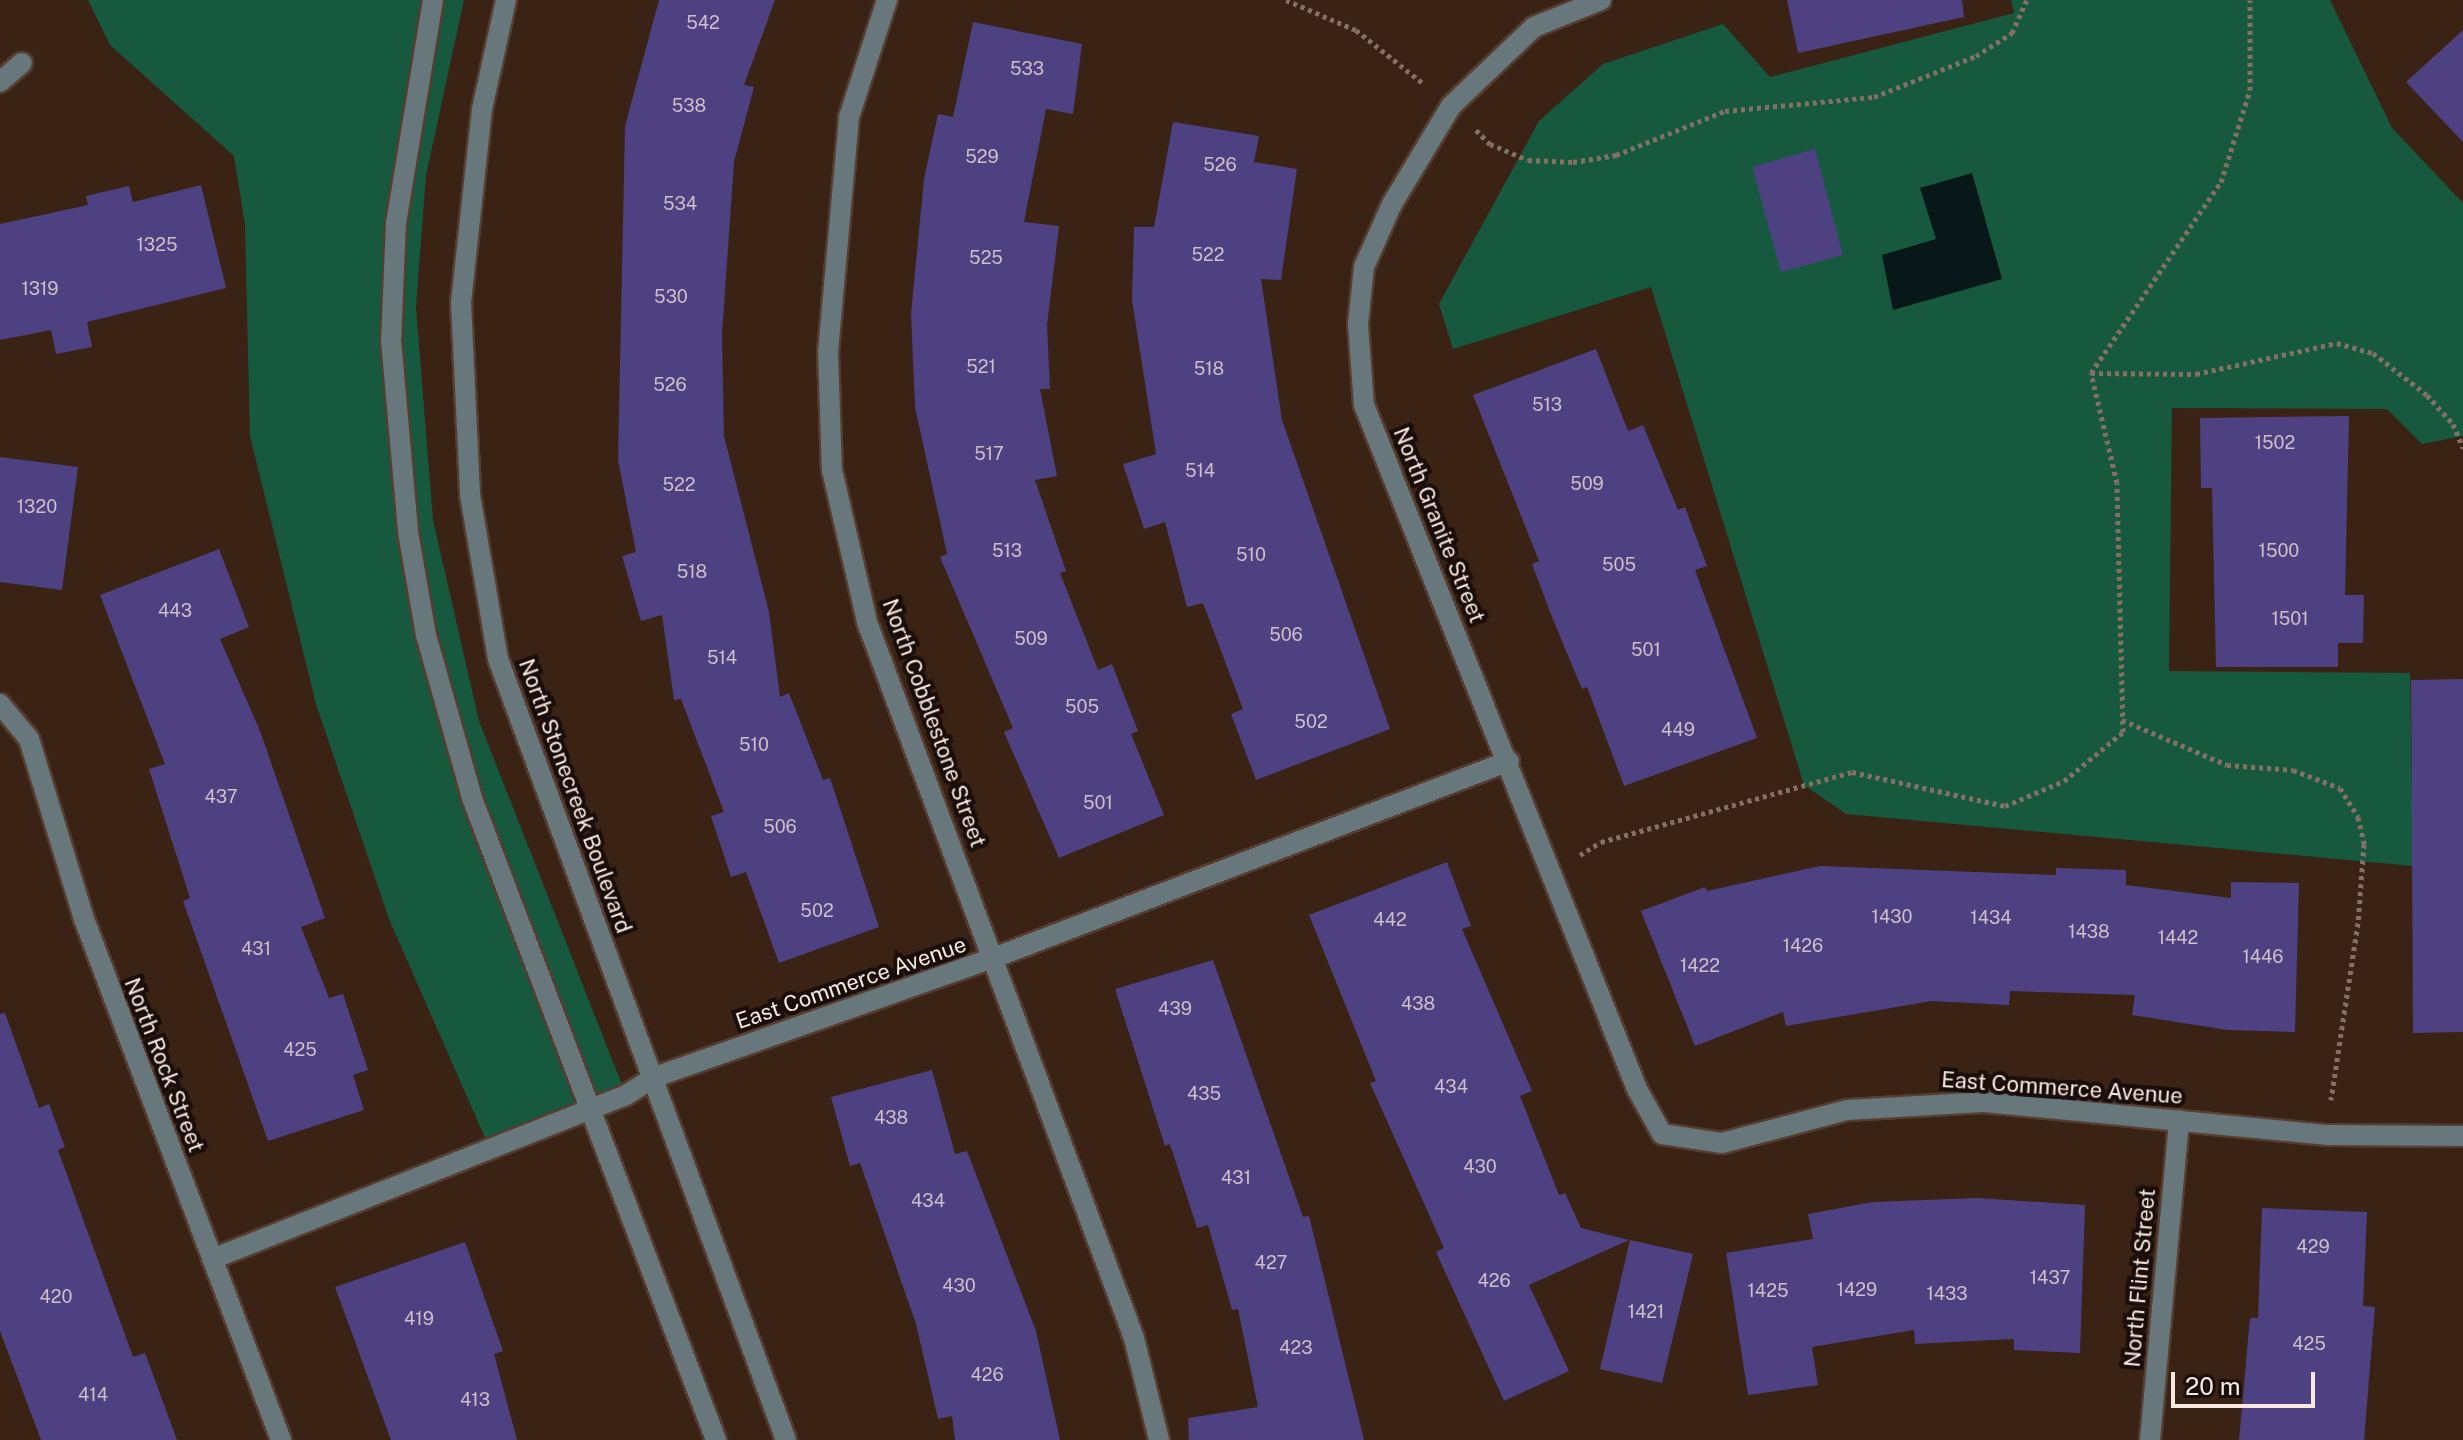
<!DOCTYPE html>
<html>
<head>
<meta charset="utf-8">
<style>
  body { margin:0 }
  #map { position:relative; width:2463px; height:1440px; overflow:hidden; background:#3a2215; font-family:"Public Sans",sans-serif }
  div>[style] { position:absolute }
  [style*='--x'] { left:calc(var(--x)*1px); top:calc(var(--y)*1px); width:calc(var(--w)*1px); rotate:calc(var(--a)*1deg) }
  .green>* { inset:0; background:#17593e }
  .water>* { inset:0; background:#081717 }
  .building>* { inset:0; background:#4e4182 }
  .path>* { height:5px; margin-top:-2.5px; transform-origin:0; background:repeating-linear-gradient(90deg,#857065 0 4px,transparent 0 8px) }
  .roads { filter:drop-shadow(2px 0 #553e31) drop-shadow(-2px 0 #553e31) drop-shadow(0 2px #553e31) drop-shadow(0 -2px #553e31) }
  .minor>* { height:20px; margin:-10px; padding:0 10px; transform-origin:10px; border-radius:10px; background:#67777b }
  span { translate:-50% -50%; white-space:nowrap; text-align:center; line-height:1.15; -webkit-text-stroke:8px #190e09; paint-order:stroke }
  .number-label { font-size:18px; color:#cebec8 }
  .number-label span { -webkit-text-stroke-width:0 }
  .street-label { font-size:22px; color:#f9e8e0 }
  .scale { position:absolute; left:2171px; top:1372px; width:144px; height:36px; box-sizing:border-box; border:4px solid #f9e8e0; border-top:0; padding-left:10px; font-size:24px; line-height:28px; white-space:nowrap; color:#f9e8e0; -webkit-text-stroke:6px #190e09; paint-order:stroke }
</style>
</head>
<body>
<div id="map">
  <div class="green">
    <i style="clip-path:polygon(88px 0,464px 0,426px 175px,416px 307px,433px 520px,479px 721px,626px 1095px,490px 1149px,389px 919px,316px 704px,250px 436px,245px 225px,234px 156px,110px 45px)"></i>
    <i style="clip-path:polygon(2011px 0,2330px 0,2392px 128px,2463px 203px,2463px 436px,2422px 444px,2387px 409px,2172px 408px,2169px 671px,2410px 673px,2413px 866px,1846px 814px,1804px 785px,1651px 287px,1453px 349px,1439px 304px,1539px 121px,1603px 64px,1723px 24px,1770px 77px,2014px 13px)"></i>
  </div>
  <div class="water">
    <i style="clip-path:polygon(1972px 173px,2002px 279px,1893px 310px,1882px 255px,1936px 239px,1920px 188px)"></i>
  </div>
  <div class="building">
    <i style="clip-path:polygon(659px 0,775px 0,744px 85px,754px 87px,734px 162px,722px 334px,724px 436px,769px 612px,780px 697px,789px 693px,823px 780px,830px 778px,879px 927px,779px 963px,746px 872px,731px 877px,711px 816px,724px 812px,681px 699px,674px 700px,662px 615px,641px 621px,622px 556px,636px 552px,618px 460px,625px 126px)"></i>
    <i style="clip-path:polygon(1787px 0,1962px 0,1964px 17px,1798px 53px)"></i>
    <i style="clip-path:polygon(973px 22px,1082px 44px,1073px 114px,1046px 109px,1024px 222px,1059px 226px,1047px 325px,1050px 389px,1040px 389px,1057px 476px,1035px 480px,1066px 571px,1060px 573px,1098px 670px,1112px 664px,1138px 731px,1131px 734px,1164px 815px,1059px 858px,1004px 732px,1013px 728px,940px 557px,947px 554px,915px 407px,911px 314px,924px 179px,938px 114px,953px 117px)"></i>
    <i style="clip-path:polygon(2463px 30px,2463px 142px,2406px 82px)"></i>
    <i style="clip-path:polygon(1173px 122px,1259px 136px,1254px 162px,1297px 169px,1281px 280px,1261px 279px,1282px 420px,1390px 729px,1256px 780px,1231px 714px,1243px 709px,1203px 603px,1187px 607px,1165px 522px,1144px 529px,1123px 464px,1156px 454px,1132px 300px,1134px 227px,1154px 227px)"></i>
    <i style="clip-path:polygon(1815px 149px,1843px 255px,1781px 272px,1752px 167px)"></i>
    <i style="clip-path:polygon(201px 185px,226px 288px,87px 322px,92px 347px,56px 354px,51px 330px,0 340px,0 224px,88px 205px,86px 196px,129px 186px,133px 202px)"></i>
    <i style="clip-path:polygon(1596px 349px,1628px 431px,1643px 425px,1678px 510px,1685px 507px,1707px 566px,1695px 570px,1757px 738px,1624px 786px,1587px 687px,1582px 689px,1554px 622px,1532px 564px,1539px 561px,1473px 395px)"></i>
    <i style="clip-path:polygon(2349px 416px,2345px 595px,2364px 595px,2363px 643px,2338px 643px,2338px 667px,2216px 667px,2212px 488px,2201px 488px,2200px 418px)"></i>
    <i style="clip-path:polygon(0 457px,78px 467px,62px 590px,0 582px)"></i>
    <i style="clip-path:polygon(219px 549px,249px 627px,220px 639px,260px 731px,325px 918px,301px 927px,329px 998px,343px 994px,368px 1070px,353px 1075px,364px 1110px,268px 1141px,183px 901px,190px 898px,149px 769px,165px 764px,100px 595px)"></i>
    <i style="clip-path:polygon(2463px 679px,2463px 1032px,2413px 1033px,2411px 680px)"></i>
    <i style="clip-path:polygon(1447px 862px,1471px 926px,1462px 929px,1532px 1091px,1520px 1096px,1559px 1195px,1565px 1193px,1581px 1228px,1629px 1240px,1529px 1285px,1569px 1371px,1504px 1401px,1436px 1252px,1444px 1248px,1370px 1083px,1376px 1081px,1309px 915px)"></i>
    <i style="clip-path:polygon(1820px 866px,2056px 875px,2056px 868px,2126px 870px,2126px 885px,2231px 898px,2231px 882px,2299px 883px,2295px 1032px,2228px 1030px,2132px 1015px,2135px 995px,2010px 991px,2009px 1005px,1931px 1001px,1786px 1026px,1783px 1012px,1695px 1046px,1641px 911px,1705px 887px,1707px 891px)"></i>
    <i style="clip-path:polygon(1213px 960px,1303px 1217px,1309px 1216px,1364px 1440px,1189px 1440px,1188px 1418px,1258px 1407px,1238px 1309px,1232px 1310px,1208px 1225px,1197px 1228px,1170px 1144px,1165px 1146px,1115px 989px)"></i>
    <i style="clip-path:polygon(5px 1013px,39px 1108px,49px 1104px,65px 1147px,58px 1150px,133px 1357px,145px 1353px,177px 1440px,41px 1440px,0 1331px,0 1014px)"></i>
    <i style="clip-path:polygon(932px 1070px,955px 1154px,967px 1151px,1036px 1331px,1060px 1440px,955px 1440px,952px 1416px,938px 1419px,916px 1324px,860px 1163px,850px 1166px,831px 1097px)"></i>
    <i style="clip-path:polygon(1977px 1198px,2085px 1205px,2080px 1353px,2014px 1350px,2014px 1339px,1915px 1344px,1914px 1330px,1812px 1347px,1818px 1385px,1748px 1395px,1726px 1253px,1813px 1239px,1808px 1214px,1873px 1202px)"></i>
    <i style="clip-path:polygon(2262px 1208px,2367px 1212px,2363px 1306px,2375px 1307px,2364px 1440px,2239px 1440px,2250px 1318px,2258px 1318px)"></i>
    <i style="clip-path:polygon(1630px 1240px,1693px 1254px,1662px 1383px,1600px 1369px)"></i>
    <i style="clip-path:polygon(465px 1242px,503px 1351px,494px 1354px,517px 1440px,391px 1440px,335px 1287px)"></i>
  </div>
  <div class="path">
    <i style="--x:1286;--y:0;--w:76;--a:23.2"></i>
    <i style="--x:1356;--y:30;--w:87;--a:38.5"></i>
    <i style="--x:1476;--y:130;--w:20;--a:45"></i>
    <i style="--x:1490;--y:144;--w:41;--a:22.8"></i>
    <i style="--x:1528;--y:160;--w:45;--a:2.5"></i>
    <i style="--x:1573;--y:162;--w:44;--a:-9.2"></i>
    <i style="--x:1616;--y:155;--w:118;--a:-22"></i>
    <i style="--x:1725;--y:111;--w:150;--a:-5.4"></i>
    <i style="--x:1874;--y:97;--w:110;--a:-21.9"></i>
    <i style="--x:1976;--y:56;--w:43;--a:-32.6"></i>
    <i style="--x:2012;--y:33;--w:36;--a:-66"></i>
    <i style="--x:2091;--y:373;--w:105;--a:0.5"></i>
    <i style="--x:2196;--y:374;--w:144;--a:-12.4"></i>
    <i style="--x:2337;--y:343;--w:37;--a:16"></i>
    <i style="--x:2373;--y:353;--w:68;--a:37.9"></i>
    <i style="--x:2427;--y:395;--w:39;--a:48"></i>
    <i style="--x:2453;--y:424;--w:26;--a:67"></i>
    <i style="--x:2122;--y:720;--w:114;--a:23.2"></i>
    <i style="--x:2227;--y:765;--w:66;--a:4.3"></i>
    <i style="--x:2293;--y:770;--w:50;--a:21"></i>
    <i style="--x:2340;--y:788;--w:34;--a:58"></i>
    <i style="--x:2358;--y:817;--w:28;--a:77"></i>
    <i style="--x:2364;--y:844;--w:79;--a:94.3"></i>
    <i style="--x:2358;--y:923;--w:179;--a:98.7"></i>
    <i style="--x:1580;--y:855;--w:25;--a:-32"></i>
    <i style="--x:1601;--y:842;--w:261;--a:-15.6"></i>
    <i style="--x:1852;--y:772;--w:157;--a:12.5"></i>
    <i style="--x:2005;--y:806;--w:64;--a:-23"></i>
    <i style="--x:2064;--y:781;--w:77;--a:-39.7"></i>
    <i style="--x:2123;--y:732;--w:249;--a:-91.4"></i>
    <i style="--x:2117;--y:483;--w:113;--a:-103.3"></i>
    <i style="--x:2091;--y:373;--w:231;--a:-55.8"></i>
    <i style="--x:2221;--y:182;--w:96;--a:-72.5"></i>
    <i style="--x:2250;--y:90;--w:90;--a:-90"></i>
  </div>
  <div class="roads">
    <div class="minor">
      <i style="--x:433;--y:0;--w:226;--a:99.4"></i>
      <i style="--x:396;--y:223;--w:117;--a:92.4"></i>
      <i style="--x:391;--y:340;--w:193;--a:84.9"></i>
      <i style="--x:408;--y:532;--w:105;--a:80.1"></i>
      <i style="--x:426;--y:635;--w:169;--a:74.2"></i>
      <i style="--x:472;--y:798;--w:687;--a:69.19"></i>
      <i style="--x:506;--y:0;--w:112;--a:102.4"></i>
      <i style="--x:482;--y:109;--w:194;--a:96.2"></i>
      <i style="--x:461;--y:302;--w:193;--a:87.3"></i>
      <i style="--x:470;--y:495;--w:166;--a:80.3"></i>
      <i style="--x:498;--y:659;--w:832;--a:69.76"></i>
      <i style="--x:887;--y:0;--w:123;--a:108"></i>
      <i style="--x:849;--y:117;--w:236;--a:95.1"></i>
      <i style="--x:828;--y:352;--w:118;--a:88.1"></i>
      <i style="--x:832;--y:470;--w:156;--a:77"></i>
      <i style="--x:867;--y:622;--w:764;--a:69.55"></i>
      <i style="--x:1134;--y:1338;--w:105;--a:76.2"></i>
      <i style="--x:1601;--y:0;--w:72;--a:158.1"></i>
      <i style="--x:1534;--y:27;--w:115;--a:136.4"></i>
      <i style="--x:1451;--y:106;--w:114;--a:121"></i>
      <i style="--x:1392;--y:204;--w:69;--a:114"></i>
      <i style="--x:1364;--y:267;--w:57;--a:96"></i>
      <i style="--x:1358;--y:324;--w:81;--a:85.8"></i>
      <i style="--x:1364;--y:405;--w:736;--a:68.24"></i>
      <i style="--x:1637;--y:1089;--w:51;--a:60.9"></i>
      <i style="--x:1662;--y:1134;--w:61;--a:8.5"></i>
      <i style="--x:1722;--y:1143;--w:129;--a:-14.8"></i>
      <i style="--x:1847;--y:1110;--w:137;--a:-3.3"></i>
      <i style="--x:1984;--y:1102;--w:346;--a:5.5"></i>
      <i style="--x:2328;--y:1135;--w:135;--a:0.4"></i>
      <i style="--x:0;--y:82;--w:29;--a:-41"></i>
      <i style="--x:0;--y:704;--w:45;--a:50.4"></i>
      <i style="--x:29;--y:739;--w:188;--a:73"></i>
      <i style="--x:84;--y:919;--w:557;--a:69.29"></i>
      <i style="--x:212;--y:1259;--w:445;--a:-21.6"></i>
      <i style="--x:626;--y:1095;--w:34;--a:-32"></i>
      <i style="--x:655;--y:1077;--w:361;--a:-19.4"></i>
      <i style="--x:996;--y:957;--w:549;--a:-20.91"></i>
      <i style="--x:2150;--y:1440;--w:321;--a:-84.8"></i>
    </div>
  </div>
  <div class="number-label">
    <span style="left:703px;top:23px">542</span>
    <span style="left:1027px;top:69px">533</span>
    <span style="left:689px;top:106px">538</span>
    <span style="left:982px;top:157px">529</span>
    <span style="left:1220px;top:165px">526</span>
    <span style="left:680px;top:204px">534</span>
    <span style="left:157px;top:245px">1325</span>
    <span style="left:1208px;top:255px">522</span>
    <span style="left:986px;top:258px">525</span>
    <span style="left:40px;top:289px">1319</span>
    <span style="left:671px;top:297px">530</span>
    <span style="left:981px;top:367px">521</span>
    <span style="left:1209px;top:369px">518</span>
    <span style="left:670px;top:385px">526</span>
    <span style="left:1547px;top:405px">513</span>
    <span style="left:2275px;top:443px">1502</span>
    <span style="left:989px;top:454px">517</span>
    <span style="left:1200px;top:471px">514</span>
    <span style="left:1587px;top:484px">509</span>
    <span style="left:679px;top:485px">522</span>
    <span style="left:37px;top:507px">1320</span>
    <span style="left:1007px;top:551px">513</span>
    <span style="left:2279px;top:551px">1500</span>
    <span style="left:1251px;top:555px">510</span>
    <span style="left:1619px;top:565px">505</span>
    <span style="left:692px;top:572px">518</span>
    <span style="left:175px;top:611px">443</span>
    <span style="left:2290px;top:619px">1501</span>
    <span style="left:1286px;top:635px">506</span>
    <span style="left:1031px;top:639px">509</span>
    <span style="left:1646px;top:650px">501</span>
    <span style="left:722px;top:658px">514</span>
    <span style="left:1082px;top:707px">505</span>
    <span style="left:1311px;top:722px">502</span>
    <span style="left:1678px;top:730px">449</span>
    <span style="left:754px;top:745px">510</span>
    <span style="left:221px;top:797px">437</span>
    <span style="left:1098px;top:803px">501</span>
    <span style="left:780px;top:827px">506</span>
    <span style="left:817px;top:911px">502</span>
    <span style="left:1892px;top:917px">1430</span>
    <span style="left:1991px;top:918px">1434</span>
    <span style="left:1390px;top:920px">442</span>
    <span style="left:2089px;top:932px">1438</span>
    <span style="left:2178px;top:938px">1442</span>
    <span style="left:1803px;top:946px">1426</span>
    <span style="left:256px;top:949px">431</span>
    <span style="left:2263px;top:957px">1446</span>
    <span style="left:1700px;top:966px">1422</span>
    <span style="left:1418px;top:1004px">438</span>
    <span style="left:1175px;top:1009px">439</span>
    <span style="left:300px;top:1050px">425</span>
    <span style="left:1451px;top:1087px">434</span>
    <span style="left:1204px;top:1094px">435</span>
    <span style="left:891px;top:1118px">438</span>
    <span style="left:1480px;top:1167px">430</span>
    <span style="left:1236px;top:1178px">431</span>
    <span style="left:928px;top:1201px">434</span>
    <span style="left:2313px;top:1247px">429</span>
    <span style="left:1271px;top:1263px">427</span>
    <span style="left:2050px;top:1278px">1437</span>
    <span style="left:1494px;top:1281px">426</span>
    <span style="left:959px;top:1286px">430</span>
    <span style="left:1857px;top:1290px">1429</span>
    <span style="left:1768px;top:1291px">1425</span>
    <span style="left:1947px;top:1294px">1433</span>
    <span style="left:56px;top:1297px">420</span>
    <span style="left:1646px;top:1312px">1421</span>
    <span style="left:419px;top:1319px">419</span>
    <span style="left:2309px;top:1344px">425</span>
    <span style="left:1296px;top:1348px">423</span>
    <span style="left:987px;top:1375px">426</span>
    <span style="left:93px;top:1395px">414</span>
    <span style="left:475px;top:1400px">413</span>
  </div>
  <div class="street-label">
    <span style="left:1439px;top:525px;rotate:68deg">North Granite Street</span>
    <span style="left:934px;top:723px;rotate:70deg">North Cobblestone Street</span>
    <span style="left:575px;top:796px;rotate:70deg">North Stonecreek Boulevard</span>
    <span style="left:851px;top:983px;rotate:-19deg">East Commerce Avenue</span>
    <span style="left:164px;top:1065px;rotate:69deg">North Rock Street</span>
    <span style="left:2062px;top:1088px;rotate:4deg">East Commerce Avenue</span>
    <span style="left:2140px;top:1278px;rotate:-85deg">North Flint Street</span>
  </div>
  <div class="scale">20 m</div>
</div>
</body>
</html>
